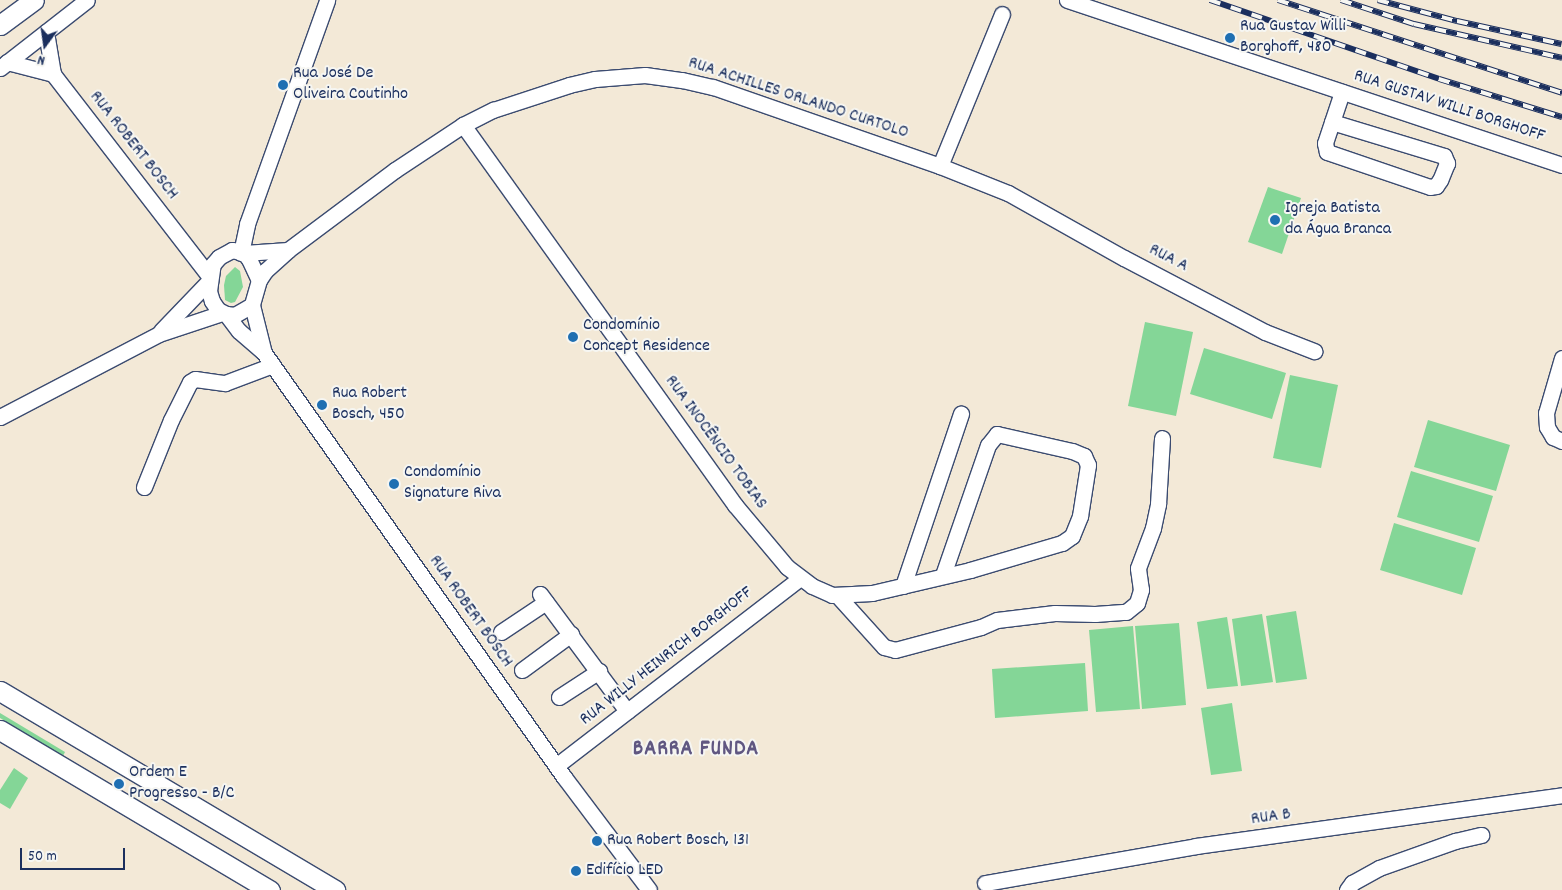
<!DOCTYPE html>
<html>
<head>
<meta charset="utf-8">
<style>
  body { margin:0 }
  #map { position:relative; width:1562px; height:890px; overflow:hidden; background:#f3e9d7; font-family:Dekko,sans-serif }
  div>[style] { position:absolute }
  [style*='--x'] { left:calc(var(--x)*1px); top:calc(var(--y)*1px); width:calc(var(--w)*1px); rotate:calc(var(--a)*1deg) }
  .green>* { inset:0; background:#84d697 }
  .roads { filter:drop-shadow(1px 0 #3b4b70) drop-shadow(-1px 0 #3b4b70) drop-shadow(0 1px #3b4b70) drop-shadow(0 -1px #3b4b70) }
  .minor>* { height:15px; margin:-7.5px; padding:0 7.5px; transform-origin:7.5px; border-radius:7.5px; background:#fff }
  .major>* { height:19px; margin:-9.5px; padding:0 9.5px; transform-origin:9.5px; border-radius:9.5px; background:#fff }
  .rail>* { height:5.5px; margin-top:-2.75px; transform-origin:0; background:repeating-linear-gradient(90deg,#f6f6f2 0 11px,#1b2f5e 0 22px); box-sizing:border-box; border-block:1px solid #1b2f5e }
  .dots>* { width:14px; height:14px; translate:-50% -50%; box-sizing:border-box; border:2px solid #f6f6f2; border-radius:50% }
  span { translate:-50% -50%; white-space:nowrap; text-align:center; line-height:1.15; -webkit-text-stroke:4px #f6f6f2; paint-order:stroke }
  .poi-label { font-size:18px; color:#1b2f5e }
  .left { translate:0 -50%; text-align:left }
  .street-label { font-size:18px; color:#1b2f5e }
  .district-label { font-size:22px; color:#605781; font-weight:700; letter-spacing:1px }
  .north { position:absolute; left:20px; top:20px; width:50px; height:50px; -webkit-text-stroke:4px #f6f6f2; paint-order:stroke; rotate:194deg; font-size:14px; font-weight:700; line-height:20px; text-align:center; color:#1b2f5e }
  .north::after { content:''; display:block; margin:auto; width:18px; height:22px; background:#1b2f5e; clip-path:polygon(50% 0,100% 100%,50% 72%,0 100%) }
  .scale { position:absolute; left:20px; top:848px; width:105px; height:22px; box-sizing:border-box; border:2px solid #1b2f5e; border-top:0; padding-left:6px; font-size:15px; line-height:18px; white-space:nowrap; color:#1b2f5e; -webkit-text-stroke:4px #f6f6f2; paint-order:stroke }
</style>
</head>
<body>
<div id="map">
  <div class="green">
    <i style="clip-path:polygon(1268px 187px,1301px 198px,1282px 254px,1248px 242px)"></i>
    <i style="clip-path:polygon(235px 267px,240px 271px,243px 287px,235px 302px,231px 303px,225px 300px,224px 285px,226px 276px)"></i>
    <i style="clip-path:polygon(1145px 322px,1193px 332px,1176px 416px,1128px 406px)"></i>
    <i style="clip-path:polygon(1204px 348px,1286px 373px,1272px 419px,1190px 394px)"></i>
    <i style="clip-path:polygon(1290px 375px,1338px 385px,1321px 468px,1273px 458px)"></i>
    <i style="clip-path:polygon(1428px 420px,1510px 445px,1496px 491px,1414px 467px)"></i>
    <i style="clip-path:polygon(1411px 471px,1493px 496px,1479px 542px,1397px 517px)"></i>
    <i style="clip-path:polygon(1394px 523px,1476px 548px,1462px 595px,1380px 570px)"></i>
    <i style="clip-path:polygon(1296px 611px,1307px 679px,1276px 683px,1266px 616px)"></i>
    <i style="clip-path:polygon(1262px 614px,1273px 682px,1241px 686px,1232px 619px)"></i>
    <i style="clip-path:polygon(1227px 617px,1238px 686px,1207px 689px,1197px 622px)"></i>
    <i style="clip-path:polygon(1179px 623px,1186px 705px,1142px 709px,1135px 626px)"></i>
    <i style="clip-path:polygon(1133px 626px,1140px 709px,1096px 712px,1089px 630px)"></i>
    <i style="clip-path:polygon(1085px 663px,1088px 711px,995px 718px,992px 669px)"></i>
    <i style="clip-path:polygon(1232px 703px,1242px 771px,1211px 775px,1201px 708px)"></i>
    <i style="clip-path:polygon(0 713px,65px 752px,63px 756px,0 718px)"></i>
    <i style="clip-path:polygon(14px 768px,28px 778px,10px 809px,0 803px,0 790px)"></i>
  </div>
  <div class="roads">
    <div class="minor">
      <i style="--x:1067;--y:0;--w:522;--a:18.43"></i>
      <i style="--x:46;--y:32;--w:43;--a:80.5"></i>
      <i style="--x:53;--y:74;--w:257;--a:52.3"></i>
      <i style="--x:7;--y:62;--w:48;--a:14.6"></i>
      <i style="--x:0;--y:68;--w:110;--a:-38"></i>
      <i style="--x:1332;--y:122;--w:117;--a:16.9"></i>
      <i style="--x:1444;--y:156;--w:8;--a:67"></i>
      <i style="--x:1447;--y:163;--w:18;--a:112"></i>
      <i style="--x:1440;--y:180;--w:7;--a:124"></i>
      <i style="--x:1436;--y:186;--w:6;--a:171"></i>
      <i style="--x:1430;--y:187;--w:109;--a:-161.2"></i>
      <i style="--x:1327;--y:152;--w:9;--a:-103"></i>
      <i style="--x:1325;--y:143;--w:54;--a:-71.6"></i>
      <i style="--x:463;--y:125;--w:467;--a:54.4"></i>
      <i style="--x:735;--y:505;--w:81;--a:50"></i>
      <i style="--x:787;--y:567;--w:31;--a:37"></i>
      <i style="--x:812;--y:586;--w:22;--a:24"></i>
      <i style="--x:832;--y:595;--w:40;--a:-2.9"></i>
      <i style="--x:872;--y:593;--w:101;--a:-13.2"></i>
      <i style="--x:970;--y:570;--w:96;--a:-16.4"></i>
      <i style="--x:1062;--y:543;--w:12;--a:-35"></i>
      <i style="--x:1072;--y:536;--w:22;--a:-68"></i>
      <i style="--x:1080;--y:516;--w:52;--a:-81.1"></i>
      <i style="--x:1088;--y:465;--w:10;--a:-114"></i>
      <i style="--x:1084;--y:456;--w:13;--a:-157"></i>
      <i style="--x:1072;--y:451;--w:77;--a:-167.2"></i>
      <i style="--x:997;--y:434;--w:14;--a:129"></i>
      <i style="--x:988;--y:445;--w:138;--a:109.1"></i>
      <i style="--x:940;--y:166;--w:164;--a:-67.8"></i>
      <i style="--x:232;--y:250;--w:12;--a:14"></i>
      <i style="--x:244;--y:253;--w:8;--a:50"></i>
      <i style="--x:249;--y:259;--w:23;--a:65"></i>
      <i style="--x:259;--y:280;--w:26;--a:106"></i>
      <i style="--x:252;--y:305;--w:20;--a:150"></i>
      <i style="--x:235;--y:315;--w:9;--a:-174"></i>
      <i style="--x:226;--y:314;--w:9;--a:-153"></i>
      <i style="--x:218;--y:310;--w:11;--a:-124"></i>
      <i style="--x:212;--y:301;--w:10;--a:-107"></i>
      <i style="--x:209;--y:291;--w:27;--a:-82"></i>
      <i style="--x:213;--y:264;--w:9;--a:-49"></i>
      <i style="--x:219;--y:257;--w:15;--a:-28"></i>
      <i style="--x:241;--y:253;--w:30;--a:-78"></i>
      <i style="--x:247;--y:224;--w:238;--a:-70.3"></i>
      <i style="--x:244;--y:253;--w:44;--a:-3.9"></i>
      <i style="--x:259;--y:280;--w:11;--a:-56"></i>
      <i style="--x:265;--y:271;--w:31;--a:-42"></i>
      <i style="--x:288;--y:250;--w:134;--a:-36.8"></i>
      <i style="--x:395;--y:170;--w:82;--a:-33.5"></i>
      <i style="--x:463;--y:125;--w:34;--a:-27"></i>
      <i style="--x:493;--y:110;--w:80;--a:-18.2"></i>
      <i style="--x:569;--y:85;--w:27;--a:-13"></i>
      <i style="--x:595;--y:79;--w:50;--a:-4.6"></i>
      <i style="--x:645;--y:75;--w:37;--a:8"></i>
      <i style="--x:682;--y:80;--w:32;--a:13"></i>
      <i style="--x:713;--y:87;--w:240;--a:19.2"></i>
      <i style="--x:940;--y:166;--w:73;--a:21.7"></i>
      <i style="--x:1008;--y:193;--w:133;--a:29.3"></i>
      <i style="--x:1124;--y:258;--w:159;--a:27.7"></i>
      <i style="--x:1265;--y:332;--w:53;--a:21.2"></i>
      <i style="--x:252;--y:305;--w:49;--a:76"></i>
      <i style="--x:226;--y:314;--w:21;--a:53"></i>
      <i style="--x:239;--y:331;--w:33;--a:41"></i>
      <i style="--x:264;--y:353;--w:519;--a:54.72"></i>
      <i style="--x:564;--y:777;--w:141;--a:53"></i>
      <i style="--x:161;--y:331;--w:69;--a:-46.2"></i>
      <i style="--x:1562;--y:358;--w:57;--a:106.2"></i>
      <i style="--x:1546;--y:413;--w:14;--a:86"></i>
      <i style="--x:1547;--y:427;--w:12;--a:59"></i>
      <i style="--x:1553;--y:437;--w:10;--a:24"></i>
      <i style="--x:0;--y:417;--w:179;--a:-27.6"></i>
      <i style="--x:159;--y:334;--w:66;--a:-18.4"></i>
      <i style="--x:144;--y:487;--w:72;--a:-68.1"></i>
      <i style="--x:171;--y:420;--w:42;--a:-63.4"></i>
      <i style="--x:190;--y:382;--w:6;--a:-31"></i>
      <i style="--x:195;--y:379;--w:30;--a:8"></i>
      <i style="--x:225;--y:383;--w:51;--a:-20.6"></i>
      <i style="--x:903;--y:586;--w:182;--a:-71.4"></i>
      <i style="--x:540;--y:594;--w:146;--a:53.4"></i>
      <i style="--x:837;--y:595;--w:70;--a:47.9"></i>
      <i style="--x:884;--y:647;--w:11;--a:15"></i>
      <i style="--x:895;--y:650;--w:89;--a:-15"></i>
      <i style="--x:981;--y:627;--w:17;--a:-24"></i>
      <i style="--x:997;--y:620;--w:58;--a:-6.9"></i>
      <i style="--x:1055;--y:613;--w:40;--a:1.4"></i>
      <i style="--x:1095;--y:614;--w:31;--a:-4"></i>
      <i style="--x:1126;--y:612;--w:14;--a:-39"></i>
      <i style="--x:1137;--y:603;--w:14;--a:-73"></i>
      <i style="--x:1141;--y:590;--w:22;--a:-98"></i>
      <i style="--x:1138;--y:568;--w:43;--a:-69.4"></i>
      <i style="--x:1153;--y:528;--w:25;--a:-78"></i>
      <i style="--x:1158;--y:504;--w:66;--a:-86.5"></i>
      <i style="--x:501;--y:632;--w:54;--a:-33.7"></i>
      <i style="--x:522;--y:670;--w:61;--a:-36.3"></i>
      <i style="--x:559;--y:697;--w:48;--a:-33"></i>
      <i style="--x:556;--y:766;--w:308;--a:-37.6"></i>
      <i style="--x:985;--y:883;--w:214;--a:-9.9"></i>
      <i style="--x:1196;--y:846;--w:370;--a:-7.9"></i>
      <i style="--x:1347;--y:890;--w:9;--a:-54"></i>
      <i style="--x:1352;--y:883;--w:31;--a:-29"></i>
      <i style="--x:1379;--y:868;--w:81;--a:-19.6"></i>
      <i style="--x:1455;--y:841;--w:27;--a:-13"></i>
    </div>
    <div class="major">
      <i style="--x:0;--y:25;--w:42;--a:-36.3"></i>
      <i style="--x:0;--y:691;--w:390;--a:30.7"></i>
      <i style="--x:0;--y:730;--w:314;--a:30.7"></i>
    </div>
  </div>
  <div class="rail">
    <i style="--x:1210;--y:0;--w:242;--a:19"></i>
    <i style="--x:1439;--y:79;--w:129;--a:17.2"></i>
    <i style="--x:1278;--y:0;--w:299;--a:18.1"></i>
    <i style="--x:1341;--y:0;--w:77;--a:18.2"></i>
    <i style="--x:1414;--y:24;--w:152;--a:12.9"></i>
    <i style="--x:1378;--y:0;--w:82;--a:14.9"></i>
    <i style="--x:1457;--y:21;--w:107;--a:12.4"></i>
  </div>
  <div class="dots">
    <i style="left:1230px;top:38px;background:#1f6fb2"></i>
    <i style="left:283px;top:85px;background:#1f6fb2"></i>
    <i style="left:1275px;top:220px;background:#1f6fb2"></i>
    <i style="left:573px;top:337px;background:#1f6fb2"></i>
    <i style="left:322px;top:405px;background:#1f6fb2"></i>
    <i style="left:394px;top:484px;background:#1f6fb2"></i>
    <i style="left:119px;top:784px;background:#1f6fb2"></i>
    <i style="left:597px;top:841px;background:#1f6fb2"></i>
    <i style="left:576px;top:871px;background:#1f6fb2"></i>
  </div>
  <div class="poi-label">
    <span class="left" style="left:1240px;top:38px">Rua Gustav Willi<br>Borghoff, 480</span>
    <span class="left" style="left:293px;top:85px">Rua José De<br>Oliveira Coutinho</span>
    <span class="left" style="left:1285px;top:220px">Igreja Batista<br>da Água Branca</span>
    <span class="left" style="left:583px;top:337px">Condomínio<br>Concept Residence</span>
    <span class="left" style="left:332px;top:405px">Rua Robert<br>Bosch, 450</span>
    <span class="left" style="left:404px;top:484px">Condomínio<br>Signature Riva</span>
    <span class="left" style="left:129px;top:784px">Ordem E<br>Progresso - B/C</span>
    <span class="left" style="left:607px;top:841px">Rua Robert Bosch, 131</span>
    <span class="left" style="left:586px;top:871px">Edifício LED</span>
  </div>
  <div class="street-label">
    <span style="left:798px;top:99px;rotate:18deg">RUA ACHILLES ORLANDO CURTOLO</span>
    <span style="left:1449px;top:107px;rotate:18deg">RUA GUSTAV WILLI BORGHOFF</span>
    <span style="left:133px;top:146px;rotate:52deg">RUA ROBERT BOSCH</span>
    <span style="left:1168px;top:259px;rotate:27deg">RUA A</span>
    <span style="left:715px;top:443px;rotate:54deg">RUA INOCÊNCIO TOBIAS</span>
    <span style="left:470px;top:612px;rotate:55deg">RUA ROBERT BOSCH</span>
    <span style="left:667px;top:657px;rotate:-38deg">RUA WILLY HEINRICH BORGHOFF</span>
    <span style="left:1271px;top:818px;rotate:-8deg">RUA B</span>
  </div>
  <div class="district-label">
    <span style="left:696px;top:750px">BARRA FUNDA</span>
  </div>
  <div class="north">N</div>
  <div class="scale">50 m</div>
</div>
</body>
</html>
